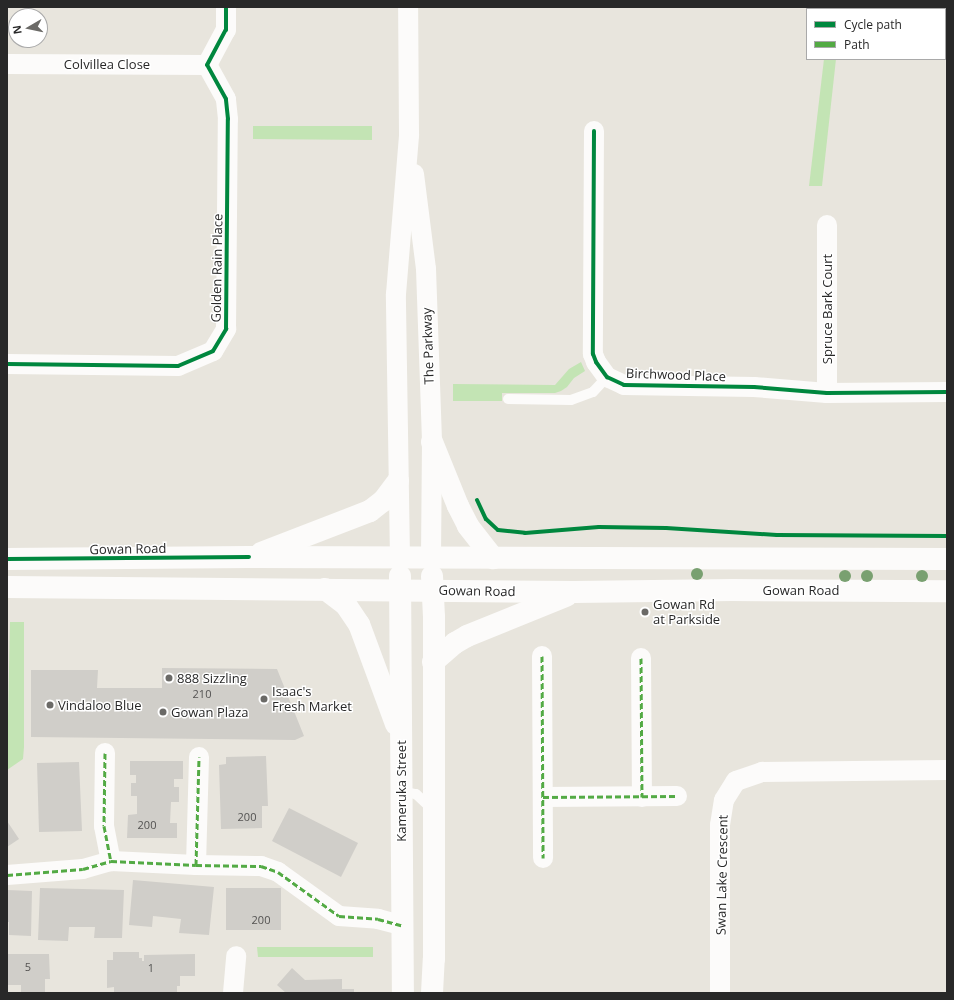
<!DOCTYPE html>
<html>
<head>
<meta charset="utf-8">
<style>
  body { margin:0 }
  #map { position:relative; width:954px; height:1000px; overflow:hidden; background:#e8e5dd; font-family:"Open Sans",sans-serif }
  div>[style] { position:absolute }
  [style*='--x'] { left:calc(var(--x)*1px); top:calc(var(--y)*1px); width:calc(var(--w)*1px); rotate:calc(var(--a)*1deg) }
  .green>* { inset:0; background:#c3e4b4 }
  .building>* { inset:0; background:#d0cec9 }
  .lane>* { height:10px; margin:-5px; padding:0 5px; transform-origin:5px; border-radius:5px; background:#fcfbfa }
  .street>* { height:20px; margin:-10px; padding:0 10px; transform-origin:10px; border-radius:10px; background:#fcfbfa }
  .secondary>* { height:22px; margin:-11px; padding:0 11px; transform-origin:11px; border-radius:11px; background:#fcfbfa }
  .quiet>* { height:3px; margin-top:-1.5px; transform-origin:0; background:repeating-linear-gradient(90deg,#53aa44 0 6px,transparent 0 9px) }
  .cycleway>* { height:4px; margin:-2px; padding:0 2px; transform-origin:2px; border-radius:2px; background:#00873e }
  .trees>* { width:12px; height:12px; margin:-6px; border-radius:50%; background:#79a070 }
  .dots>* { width:11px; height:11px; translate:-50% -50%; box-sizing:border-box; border:2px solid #fff; border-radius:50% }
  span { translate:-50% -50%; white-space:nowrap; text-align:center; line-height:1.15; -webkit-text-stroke:3px #fff; paint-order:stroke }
  .number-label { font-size:11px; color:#535251 }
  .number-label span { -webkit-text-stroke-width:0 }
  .street-label { font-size:13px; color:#282828 }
  .poi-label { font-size:13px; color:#282828 }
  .left { translate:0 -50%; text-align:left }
  .frame { position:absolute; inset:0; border:8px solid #282828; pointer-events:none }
  .legend { position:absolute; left:806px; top:8px; width:140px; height:52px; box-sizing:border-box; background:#fff; border:1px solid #a9a9a9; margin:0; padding:5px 7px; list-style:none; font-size:12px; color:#282828 }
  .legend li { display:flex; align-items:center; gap:8px; height:20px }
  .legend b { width:20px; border:1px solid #a9a9a9 }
  .north { position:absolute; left:8px; top:8px; width:40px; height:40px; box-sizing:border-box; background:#fff; border:1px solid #a9a9a9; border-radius:50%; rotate:261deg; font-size:11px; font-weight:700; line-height:16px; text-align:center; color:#282828 }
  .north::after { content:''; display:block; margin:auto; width:14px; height:18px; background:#6b6a67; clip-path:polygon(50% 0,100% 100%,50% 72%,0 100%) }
</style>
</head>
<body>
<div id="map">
  <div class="green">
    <i style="clip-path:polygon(824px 59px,836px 59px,822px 186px,809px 186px)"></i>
    <i style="clip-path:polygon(253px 126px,372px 126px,372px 140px,253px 139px)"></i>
    <i style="clip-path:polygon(581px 362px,585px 371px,574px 378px,567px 387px,561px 391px,555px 393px,502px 393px,502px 401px,453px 401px,453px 384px,555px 385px,569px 369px)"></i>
    <i style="clip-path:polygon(10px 622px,24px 622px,24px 747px,23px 759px,7px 770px)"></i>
    <i style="clip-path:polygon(257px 947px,373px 947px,373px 957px,258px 957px)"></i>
  </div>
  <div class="building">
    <i style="clip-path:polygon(162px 668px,277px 669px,304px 736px,295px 740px,31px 737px,31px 670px,98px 670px,97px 688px,162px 688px)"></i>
    <i style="clip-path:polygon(266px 756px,268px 806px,262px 806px,262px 828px,221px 829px,219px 765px,226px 764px,226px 757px)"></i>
    <i style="clip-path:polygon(130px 761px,183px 761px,183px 779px,174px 779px,174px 787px,179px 787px,179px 802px,171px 802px,170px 823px,177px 823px,177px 838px,127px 838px,128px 815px,137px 814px,137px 796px,131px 796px,131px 783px,136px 783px,136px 775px,130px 775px)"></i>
    <i style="clip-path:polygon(79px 762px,82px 831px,39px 832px,37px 763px)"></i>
    <i style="clip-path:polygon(289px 808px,358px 843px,341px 877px,272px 841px)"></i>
    <i style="clip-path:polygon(7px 821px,19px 839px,7px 847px)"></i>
    <i style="clip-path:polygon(133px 880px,214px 887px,209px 935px,179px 933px,181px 919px,153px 916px,152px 927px,129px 925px)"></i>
    <i style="clip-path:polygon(40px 888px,124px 890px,122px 938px,94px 938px,95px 927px,69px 927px,68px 941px,38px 940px)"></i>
    <i style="clip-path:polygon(226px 888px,281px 888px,281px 930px,226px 930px)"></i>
    <i style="clip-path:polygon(7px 890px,32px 891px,31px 936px,9px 935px,9px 922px,7px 922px)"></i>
    <i style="clip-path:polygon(113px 952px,139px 952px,139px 958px,142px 958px,142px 961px,144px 961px,144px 955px,195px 954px,195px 976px,180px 976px,180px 986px,177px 986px,177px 993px,114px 993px,114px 987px,107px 988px,107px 960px,113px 960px)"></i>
    <i style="clip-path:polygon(7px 954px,49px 954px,50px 979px,45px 979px,45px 993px,21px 993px,21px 985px,7px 985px)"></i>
    <i style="clip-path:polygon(292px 968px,305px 980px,342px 979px,342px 989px,354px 989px,354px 993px,286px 993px,277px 985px)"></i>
  </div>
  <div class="lane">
    <i style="--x:508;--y:399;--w:63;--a:0.9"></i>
    <i style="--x:571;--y:400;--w:23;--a:-20"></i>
    <i style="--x:593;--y:392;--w:21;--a:-47"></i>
    <i style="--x:400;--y:791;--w:16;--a:11"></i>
    <i style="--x:416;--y:794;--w:22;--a:43"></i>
  </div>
  <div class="street">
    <i style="--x:7;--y:64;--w:200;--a:0.3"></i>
    <i style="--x:594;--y:131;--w:223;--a:90.3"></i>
    <i style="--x:593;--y:354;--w:9;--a:69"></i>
    <i style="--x:596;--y:362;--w:19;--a:54"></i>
    <i style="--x:607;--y:377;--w:19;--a:25"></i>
    <i style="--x:624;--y:385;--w:130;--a:0.9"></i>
    <i style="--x:754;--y:387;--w:73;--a:4.7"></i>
    <i style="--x:827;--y:393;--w:120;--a:-0.5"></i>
    <i style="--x:414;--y:174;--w:96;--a:82.8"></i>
    <i style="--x:426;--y:269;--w:173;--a:88"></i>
    <i style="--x:432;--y:442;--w:117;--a:90.5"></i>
    <i style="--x:7;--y:364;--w:171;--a:0.7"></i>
    <i style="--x:178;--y:366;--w:38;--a:-23"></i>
    <i style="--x:213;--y:351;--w:26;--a:-59"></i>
    <i style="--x:226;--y:329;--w:210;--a:-89.5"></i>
    <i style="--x:228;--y:119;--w:20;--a:-96"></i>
    <i style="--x:226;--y:99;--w:39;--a:-119"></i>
    <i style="--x:207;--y:65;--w:40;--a:-62"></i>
    <i style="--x:226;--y:30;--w:23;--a:-90"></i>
    <i style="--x:827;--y:393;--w:168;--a:-90"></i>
    <i style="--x:400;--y:559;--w:265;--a:-90.9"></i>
    <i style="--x:396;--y:294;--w:160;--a:-85.3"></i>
    <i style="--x:409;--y:135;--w:128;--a:-90.4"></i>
    <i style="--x:542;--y:656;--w:202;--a:89.7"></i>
    <i style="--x:641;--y:658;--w:139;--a:89.6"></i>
    <i style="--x:105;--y:753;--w:73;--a:90.8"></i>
    <i style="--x:104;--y:826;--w:36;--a:79"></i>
    <i style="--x:543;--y:797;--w:134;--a:-0.4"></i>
    <i style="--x:196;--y:865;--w:108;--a:-88.4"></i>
    <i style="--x:7;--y:875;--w:76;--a:-4.5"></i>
    <i style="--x:83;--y:869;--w:29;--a:-16"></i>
    <i style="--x:111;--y:861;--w:85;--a:2.7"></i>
    <i style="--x:196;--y:865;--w:65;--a:0.9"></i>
    <i style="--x:261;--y:866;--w:18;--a:19"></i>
    <i style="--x:278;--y:872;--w:75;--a:35.8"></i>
    <i style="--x:339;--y:916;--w:39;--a:4"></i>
    <i style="--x:378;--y:919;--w:24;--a:15"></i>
    <i style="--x:233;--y:993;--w:37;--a:-85"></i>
    <i style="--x:720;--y:993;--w:168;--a:-90"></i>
    <i style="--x:720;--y:825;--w:25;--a:-81"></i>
    <i style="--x:724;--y:800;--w:22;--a:-58"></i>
    <i style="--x:736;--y:781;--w:28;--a:-19"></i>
    <i style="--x:762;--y:772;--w:185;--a:-0.6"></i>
  </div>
  <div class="secondary">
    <i style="--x:432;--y:442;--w:69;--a:67.9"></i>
    <i style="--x:458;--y:506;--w:22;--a:63"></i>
    <i style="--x:468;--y:526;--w:41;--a:52"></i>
    <i style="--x:261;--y:553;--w:117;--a:-21.1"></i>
    <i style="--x:370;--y:511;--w:16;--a:-38"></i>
    <i style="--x:383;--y:501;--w:25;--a:-53"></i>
    <i style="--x:7;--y:559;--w:242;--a:-0.5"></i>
    <i style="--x:249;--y:557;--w:698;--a:0.16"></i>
    <i style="--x:400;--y:576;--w:417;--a:89.6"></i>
    <i style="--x:7;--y:587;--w:567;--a:0.51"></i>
    <i style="--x:574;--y:592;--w:158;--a:-0.7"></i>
    <i style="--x:732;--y:590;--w:215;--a:0.3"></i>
    <i style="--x:325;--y:589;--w:26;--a:37"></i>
    <i style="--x:346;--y:605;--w:23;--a:56"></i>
    <i style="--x:359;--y:624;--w:107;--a:69.7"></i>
    <i style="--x:433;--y:662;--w:29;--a:-41"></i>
    <i style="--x:455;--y:643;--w:14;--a:-30"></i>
    <i style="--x:467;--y:636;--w:107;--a:-22"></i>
    <i style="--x:432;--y:993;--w:34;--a:-87"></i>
    <i style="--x:434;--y:959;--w:342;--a:-90"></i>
    <i style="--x:434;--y:617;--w:41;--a:-92.8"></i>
  </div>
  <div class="quiet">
    <i style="--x:542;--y:656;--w:202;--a:89.7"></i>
    <i style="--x:641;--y:658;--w:139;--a:89.6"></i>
    <i style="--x:105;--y:753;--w:73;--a:90.8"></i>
    <i style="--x:104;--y:826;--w:36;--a:79"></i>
    <i style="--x:543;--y:797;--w:134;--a:-0.4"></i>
    <i style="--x:196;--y:865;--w:108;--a:-88.4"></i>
    <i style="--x:7;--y:875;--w:76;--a:-4.5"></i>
    <i style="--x:83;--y:869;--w:29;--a:-16"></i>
    <i style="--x:111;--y:861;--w:85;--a:2.7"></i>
    <i style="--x:196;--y:865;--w:65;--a:0.9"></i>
    <i style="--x:261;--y:866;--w:18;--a:19"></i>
    <i style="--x:278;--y:872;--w:75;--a:35.8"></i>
    <i style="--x:339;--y:916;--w:39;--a:4"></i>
    <i style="--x:378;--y:919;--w:24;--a:15"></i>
  </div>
  <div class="cycleway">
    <i style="--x:594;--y:131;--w:223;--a:90.3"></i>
    <i style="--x:593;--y:354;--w:9;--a:69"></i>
    <i style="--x:596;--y:362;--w:19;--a:54"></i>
    <i style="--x:607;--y:377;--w:19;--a:25"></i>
    <i style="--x:624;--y:385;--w:130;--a:0.9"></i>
    <i style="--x:754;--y:387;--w:73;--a:4.7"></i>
    <i style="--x:827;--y:393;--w:120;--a:-0.5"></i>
    <i style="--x:7;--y:364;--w:171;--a:0.7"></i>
    <i style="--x:178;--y:366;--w:38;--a:-23"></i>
    <i style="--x:213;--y:351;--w:26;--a:-59"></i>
    <i style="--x:226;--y:329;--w:210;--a:-89.5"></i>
    <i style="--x:228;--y:119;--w:20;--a:-96"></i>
    <i style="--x:226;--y:99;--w:39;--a:-119"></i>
    <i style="--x:207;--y:65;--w:40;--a:-62"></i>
    <i style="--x:226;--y:30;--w:23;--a:-90"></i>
    <i style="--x:477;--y:500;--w:21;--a:65"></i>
    <i style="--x:486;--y:519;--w:16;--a:43"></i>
    <i style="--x:498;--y:530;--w:27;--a:6"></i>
    <i style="--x:525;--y:533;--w:74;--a:-4.6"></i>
    <i style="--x:599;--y:527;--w:67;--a:0.9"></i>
    <i style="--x:666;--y:528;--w:111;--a:3.6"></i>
    <i style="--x:777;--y:535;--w:170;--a:0.3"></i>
    <i style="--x:7;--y:559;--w:242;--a:-0.5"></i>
  </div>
  <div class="trees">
    <i style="left:697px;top:574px"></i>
    <i style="left:845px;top:576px"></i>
    <i style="left:867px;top:576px"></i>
    <i style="left:922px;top:576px"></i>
  </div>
  <div class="dots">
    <i style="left:645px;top:612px;background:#6b6a67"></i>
    <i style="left:169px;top:678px;background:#6b6a67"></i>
    <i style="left:264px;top:699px;background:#6b6a67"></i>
    <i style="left:50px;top:705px;background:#6b6a67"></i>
    <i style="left:163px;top:712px;background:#6b6a67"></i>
  </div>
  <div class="number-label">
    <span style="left:202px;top:694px">210</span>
    <span style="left:247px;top:817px">200</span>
    <span style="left:147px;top:825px">200</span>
    <span style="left:261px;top:920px">200</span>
    <span style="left:28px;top:967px">5</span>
    <span style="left:151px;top:968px">1</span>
  </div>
  <div class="street-label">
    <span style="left:107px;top:64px">Colvillea Close</span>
    <span style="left:217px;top:268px;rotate:-89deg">Golden Rain Place</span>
    <span style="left:827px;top:309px;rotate:-90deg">Spruce Bark Court</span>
    <span style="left:428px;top:346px;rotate:-92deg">The Parkway</span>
    <span style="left:676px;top:375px;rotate:2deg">Birchwood Place</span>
    <span style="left:128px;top:549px;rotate:-1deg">Gowan Road</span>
    <span style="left:801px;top:590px">Gowan Road</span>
    <span style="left:477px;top:591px;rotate:1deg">Gowan Road</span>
    <span style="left:401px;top:791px;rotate:-90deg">Kameruka Street</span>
    <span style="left:722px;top:875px;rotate:-89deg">Swan Lake Crescent</span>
  </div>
  <div class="poi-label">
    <span class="left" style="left:653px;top:612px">Gowan Rd<br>at Parkside</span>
    <span class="left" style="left:177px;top:678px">888 Sizzling</span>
    <span class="left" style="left:272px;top:699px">Isaac's<br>Fresh Market</span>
    <span class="left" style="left:58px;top:705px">Vindaloo Blue</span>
    <span class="left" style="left:171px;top:712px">Gowan Plaza</span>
  </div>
  <div class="frame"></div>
  <ul class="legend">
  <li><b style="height:5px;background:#00873e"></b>Cycle path</li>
  <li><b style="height:5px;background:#53aa44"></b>Path</li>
  </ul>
  <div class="north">N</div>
</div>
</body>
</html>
